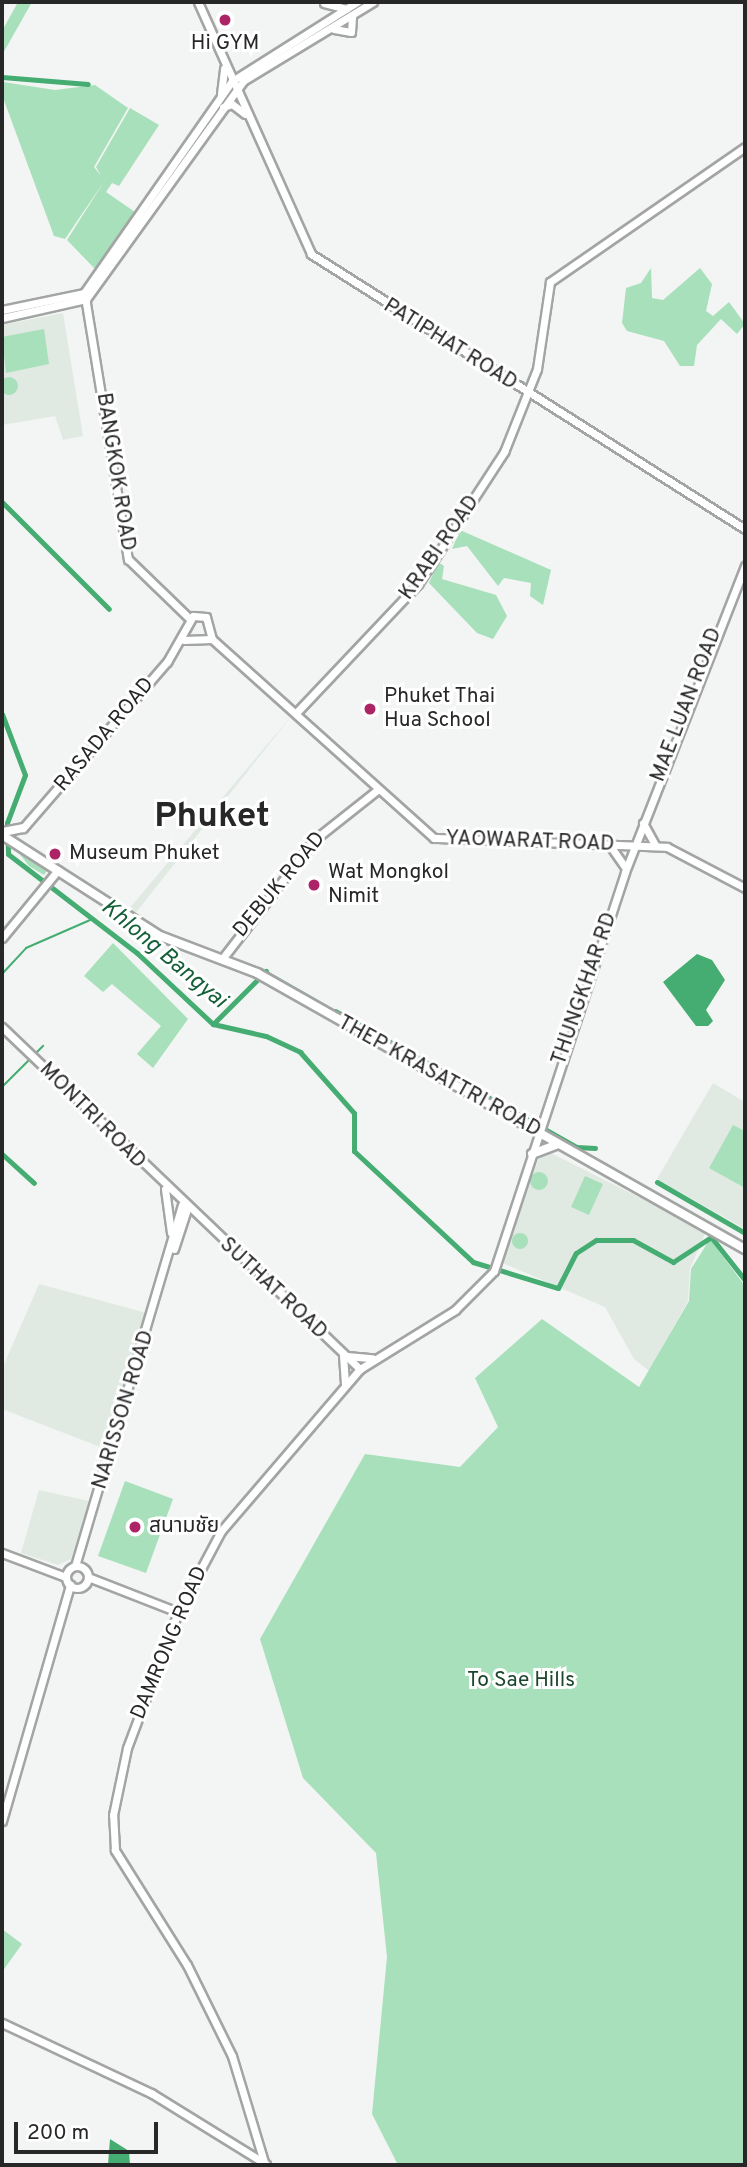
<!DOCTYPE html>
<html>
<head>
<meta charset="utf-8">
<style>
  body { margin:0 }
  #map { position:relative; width:747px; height:2167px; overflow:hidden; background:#f2f5f3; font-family:Overpass,"Noto Sans Thai",sans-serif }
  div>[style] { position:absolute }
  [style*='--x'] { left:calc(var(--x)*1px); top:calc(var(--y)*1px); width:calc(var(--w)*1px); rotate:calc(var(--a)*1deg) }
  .built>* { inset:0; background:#e0eae3 }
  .green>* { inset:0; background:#a7e0ba }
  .round { border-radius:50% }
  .water>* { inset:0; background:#45ac72 }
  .stream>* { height:2px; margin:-1px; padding:0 1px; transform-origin:1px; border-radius:1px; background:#45ac72 }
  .canal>* { height:5px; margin:-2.5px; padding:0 2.5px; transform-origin:2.5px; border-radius:2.5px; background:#45ac72 }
  .roads { filter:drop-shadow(2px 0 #a2a5a3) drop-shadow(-2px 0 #a2a5a3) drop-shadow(0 2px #a2a5a3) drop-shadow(0 -2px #a2a5a3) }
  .secondary>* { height:7px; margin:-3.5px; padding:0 3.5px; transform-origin:3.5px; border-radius:3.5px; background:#fff }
  .secondary>.ring { margin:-3.5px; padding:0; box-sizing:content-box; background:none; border:7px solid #fff; border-radius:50% }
  .primary>* { height:8px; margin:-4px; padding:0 4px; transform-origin:4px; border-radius:4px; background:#fff }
  .dots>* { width:19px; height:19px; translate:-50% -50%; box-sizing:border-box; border:4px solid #fff; border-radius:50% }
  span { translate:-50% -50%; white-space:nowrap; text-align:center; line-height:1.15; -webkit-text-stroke:6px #fff; paint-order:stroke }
  .poi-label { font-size:21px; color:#262726 }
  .left { translate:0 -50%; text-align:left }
  .street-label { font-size:21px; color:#262726 }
  .park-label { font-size:21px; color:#1c452d }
  .water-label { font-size:23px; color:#145f38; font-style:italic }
  .town-label { font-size:35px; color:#262726; font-weight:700 }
  .frame { position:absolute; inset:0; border:4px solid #262726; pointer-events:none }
  .scale { position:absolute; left:14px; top:2122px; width:144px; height:32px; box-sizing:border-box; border:4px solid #262726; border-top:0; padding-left:9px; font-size:21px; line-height:24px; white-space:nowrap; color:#262726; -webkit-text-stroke:5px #fff; paint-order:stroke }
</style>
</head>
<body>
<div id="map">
  <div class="built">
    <i style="clip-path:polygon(63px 313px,83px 436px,63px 440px,55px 416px,2px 425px,2px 325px)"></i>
    <i style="clip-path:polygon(293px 714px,134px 915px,128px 910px)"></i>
    <i style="clip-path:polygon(713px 1083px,745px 1102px,745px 1229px,657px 1179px)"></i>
    <i style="clip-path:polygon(543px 1149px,706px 1231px,690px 1269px,688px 1301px,649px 1371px,634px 1359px,605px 1307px,498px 1261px)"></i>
    <i style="clip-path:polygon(39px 1284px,147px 1313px,103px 1448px,2px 1409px,2px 1369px)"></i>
    <i style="clip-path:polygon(39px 1490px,89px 1501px,71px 1559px,58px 1565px,21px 1553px)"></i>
  </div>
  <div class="green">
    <i style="clip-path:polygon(18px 2px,32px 2px,2px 55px,2px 31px)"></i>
    <i style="clip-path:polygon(3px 82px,55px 90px,95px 85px,128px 108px,94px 167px,101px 176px,96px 167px,130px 108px,159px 125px,119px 186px,112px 183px,106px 192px,135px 212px,96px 270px,67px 240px,105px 180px,65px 239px,54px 236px,2px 95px)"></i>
    <i style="clip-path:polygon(651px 268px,652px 298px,663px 300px,700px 268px,712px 284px,706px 311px,713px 316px,729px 302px,745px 324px,737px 334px,721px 319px,697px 345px,694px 366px,680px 366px,664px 341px,627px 331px,622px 323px,626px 288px,641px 283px)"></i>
    <i style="clip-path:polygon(44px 329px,49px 364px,6px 373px,2px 337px)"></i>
    <i class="round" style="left:0;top:377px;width:18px;height:18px"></i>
    <i style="clip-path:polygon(460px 530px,551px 570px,543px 605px,530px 596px,531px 583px,504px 578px,498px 586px,467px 546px,452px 549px)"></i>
    <i style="clip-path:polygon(438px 562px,444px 566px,442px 579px,496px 595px,507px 616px,493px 639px,477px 633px,429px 583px)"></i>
    <i style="clip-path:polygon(11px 843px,48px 869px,44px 875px,29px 866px)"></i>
    <i style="clip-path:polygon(113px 943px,188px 1019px,153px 1068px,137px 1054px,161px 1026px,112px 984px,103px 992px,84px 976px)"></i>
    <i style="clip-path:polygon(733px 1125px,745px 1131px,745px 1188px,709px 1168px)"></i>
    <i class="round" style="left:530px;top:1172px;width:18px;height:18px"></i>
    <i style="clip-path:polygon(585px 1176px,603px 1184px,589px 1215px,571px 1207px)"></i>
    <i class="round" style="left:512px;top:1233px;width:16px;height:16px"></i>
    <i style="clip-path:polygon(710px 1239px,745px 1286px,745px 2165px,398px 2165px,372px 2114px,387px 1957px,376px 1853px,303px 1778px,260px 1639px,365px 1454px,460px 1467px,498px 1427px,475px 1378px,542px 1319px,639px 1387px,689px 1301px,691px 1269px)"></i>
    <i style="clip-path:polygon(125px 1481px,173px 1499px,146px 1573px,98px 1556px)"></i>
    <i style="clip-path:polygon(2px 1929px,22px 1944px,2px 1972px)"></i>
  </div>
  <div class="water">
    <i style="clip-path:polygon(697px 954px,712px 960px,725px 980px,706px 1010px,713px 1021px,708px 1026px,696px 1026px,663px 982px)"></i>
    <i style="clip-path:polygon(110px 2139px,129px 2151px,130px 2165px,108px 2165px)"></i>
  </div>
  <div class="stream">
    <i style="--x:262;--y:969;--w:84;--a:29.9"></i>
    <i style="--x:2;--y:974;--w:35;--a:-47"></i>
    <i style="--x:26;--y:948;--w:70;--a:-23.6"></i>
    <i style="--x:34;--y:1055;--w:13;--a:-45"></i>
    <i style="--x:2;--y:1087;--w:40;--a:-45"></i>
  </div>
  <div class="canal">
    <i style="--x:2;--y:77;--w:86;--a:4.7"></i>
    <i style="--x:2;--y:502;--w:151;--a:45"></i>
    <i style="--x:2;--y:714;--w:65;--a:69.3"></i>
    <i style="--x:25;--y:775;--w:51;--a:110.6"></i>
    <i style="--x:7;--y:823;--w:31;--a:88"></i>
    <i style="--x:8;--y:854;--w:163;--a:37.5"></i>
    <i style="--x:137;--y:953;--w:104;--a:43.1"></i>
    <i style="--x:213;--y:1024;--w:54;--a:12.8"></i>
    <i style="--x:266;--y:1036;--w:38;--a:25"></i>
    <i style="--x:300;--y:1052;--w:81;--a:48.5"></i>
    <i style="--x:354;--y:1113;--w:38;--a:90"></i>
    <i style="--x:354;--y:1151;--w:163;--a:43"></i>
    <i style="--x:473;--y:1262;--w:89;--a:17"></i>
    <i style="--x:558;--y:1288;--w:39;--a:-63"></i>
    <i style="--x:576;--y:1253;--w:24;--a:-33"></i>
    <i style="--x:596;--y:1240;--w:37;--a:0"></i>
    <i style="--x:633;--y:1240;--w:46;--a:28.8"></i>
    <i style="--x:673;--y:1262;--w:45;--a:-33.3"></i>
    <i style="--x:711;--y:1237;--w:55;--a:51.7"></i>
    <i style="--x:335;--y:1011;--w:277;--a:29.4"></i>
    <i style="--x:576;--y:1147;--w:19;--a:3"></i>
    <i style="--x:213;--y:1024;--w:75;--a:-45"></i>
    <i style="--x:2;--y:1154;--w:43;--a:42.2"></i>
    <i style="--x:657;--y:1182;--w:102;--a:30.1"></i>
  </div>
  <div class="roads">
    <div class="secondary">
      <i style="--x:198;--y:2;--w:276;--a:65.8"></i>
      <i style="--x:311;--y:254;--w:514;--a:32.36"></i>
      <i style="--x:324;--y:3;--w:23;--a:15"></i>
      <i style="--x:334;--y:29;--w:17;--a:10"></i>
      <i style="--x:351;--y:32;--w:16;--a:-86"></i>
      <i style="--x:221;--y:94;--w:26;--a:-83"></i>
      <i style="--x:223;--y:107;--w:9;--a:-18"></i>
      <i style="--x:232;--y:104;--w:16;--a:38"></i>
      <i style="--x:85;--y:297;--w:266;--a:80.7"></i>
      <i style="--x:128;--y:559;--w:86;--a:44.1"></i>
      <i style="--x:2;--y:310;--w:84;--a:-11.7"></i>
      <i style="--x:84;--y:293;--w:259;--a:-55.1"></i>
      <i style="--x:232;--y:81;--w:148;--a:-32.3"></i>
      <i style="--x:2;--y:318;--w:86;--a:-12.7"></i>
      <i style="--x:86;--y:299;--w:269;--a:-54.2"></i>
      <i style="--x:243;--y:81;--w:152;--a:-31.3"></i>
      <i style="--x:184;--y:640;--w:28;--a:-2"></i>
      <i style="--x:212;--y:639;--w:298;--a:41.9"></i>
      <i style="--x:434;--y:838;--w:233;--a:2.2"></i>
      <i style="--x:667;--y:847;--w:88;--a:27.7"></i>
      <i style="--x:296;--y:713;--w:178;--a:-46.6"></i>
      <i style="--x:418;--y:584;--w:158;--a:-56.9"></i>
      <i style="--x:504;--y:452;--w:89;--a:-68.3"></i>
      <i style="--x:537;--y:369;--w:88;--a:-81.5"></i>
      <i style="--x:550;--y:282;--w:237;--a:-34.7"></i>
      <i style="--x:643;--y:823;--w:25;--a:61"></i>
      <i style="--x:23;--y:828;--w:220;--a:-49.1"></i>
      <i style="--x:167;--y:662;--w:53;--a:-60.5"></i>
      <i style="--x:193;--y:616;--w:13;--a:4"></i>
      <i style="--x:206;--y:617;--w:23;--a:75"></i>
      <i style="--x:611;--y:847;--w:24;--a:55"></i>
      <i style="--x:2;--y:938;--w:88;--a:-50.5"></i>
      <i style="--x:222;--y:959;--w:150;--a:-52.3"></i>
      <i style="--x:314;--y:840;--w:80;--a:-38.4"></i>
      <i style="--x:2;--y:1027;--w:495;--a:43.7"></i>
      <i style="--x:165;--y:1189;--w:44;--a:82.2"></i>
      <i style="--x:174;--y:1249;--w:42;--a:-72"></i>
      <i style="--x:343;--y:1355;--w:30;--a:86"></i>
      <i style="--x:347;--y:1356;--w:25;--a:5"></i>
      <i style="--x:2;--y:1553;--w:68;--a:20.6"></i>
      <i style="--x:75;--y:1566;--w:377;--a:-73.5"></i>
      <i class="ring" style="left:66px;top:1566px;width:15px;height:15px"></i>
      <i style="--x:88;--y:1577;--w:97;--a:21.3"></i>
      <i style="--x:2;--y:1821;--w:246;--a:-73.9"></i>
      <i style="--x:2;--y:2023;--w:165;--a:25.2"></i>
      <i style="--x:151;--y:2093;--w:135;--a:31.7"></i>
      <i style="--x:264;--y:2162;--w:111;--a:-106.8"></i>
      <i style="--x:232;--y:2056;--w:102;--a:-116.3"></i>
      <i style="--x:187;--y:1965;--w:136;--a:-122.1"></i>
      <i style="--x:115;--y:1850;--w:35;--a:-93"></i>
      <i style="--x:113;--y:1815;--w:68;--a:-78.2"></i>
      <i style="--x:127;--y:1748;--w:145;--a:-69.4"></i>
      <i style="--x:178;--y:1612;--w:92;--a:-62"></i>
      <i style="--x:221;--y:1531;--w:213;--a:-49.4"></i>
      <i style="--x:360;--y:1369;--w:112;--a:-31.8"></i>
      <i style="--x:455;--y:1310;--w:55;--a:-45"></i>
      <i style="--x:494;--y:1271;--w:420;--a:-71.8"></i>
      <i style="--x:625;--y:872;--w:329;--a:-68.6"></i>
    </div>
    <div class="primary">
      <i style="--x:3;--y:832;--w:20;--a:-11"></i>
      <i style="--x:2;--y:835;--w:188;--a:32.6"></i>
      <i style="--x:160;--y:936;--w:104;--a:20.9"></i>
      <i style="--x:257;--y:973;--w:561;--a:29.49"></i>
      <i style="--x:532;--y:1154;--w:28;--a:-21"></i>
    </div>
  </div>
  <div class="dots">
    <i style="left:225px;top:20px;background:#ad2466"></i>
    <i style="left:370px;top:709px;background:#ad2466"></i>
    <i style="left:55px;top:854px;background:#ad2466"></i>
    <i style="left:314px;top:885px;background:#ad2466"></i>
    <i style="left:135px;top:1527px;background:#ad2466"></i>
  </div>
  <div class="poi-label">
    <span style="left:225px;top:44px">Hi GYM</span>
    <span class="left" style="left:384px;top:709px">Phuket Thai<br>Hua School</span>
    <span class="left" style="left:69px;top:854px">Museum Phuket</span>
    <span class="left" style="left:328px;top:885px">Wat Mongkol<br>Nimit</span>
    <span class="left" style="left:149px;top:1527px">สนามชัย</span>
  </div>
  <div class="street-label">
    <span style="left:450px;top:345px;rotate:32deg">PATIPHAT ROAD</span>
    <span style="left:115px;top:472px;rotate:81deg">BANGKOK ROAD</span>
    <span style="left:440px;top:548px;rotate:-55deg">KRABI ROAD</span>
    <span style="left:687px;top:705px;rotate:-69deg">MAE LUAN ROAD</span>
    <span style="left:105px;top:735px;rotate:-50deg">RASADA ROAD</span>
    <span style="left:530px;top:842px;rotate:2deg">YAOWARAT ROAD</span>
    <span style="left:280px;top:885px;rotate:-50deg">DEBUK ROAD</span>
    <span style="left:585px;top:989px;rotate:-71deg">THUNGKHAR RD</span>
    <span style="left:439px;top:1077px;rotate:29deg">THEP KRASATTRI ROAD</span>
    <span style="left:92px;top:1116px;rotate:45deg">MONTRI ROAD</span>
    <span style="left:273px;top:1289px;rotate:43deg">SUTHAT ROAD</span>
    <span style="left:124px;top:1410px;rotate:-73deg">NARISSON ROAD</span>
    <span style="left:170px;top:1643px;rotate:-67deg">DAMRONG ROAD</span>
  </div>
  <div class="park-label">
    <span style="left:521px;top:1681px">To Sae Hills</span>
  </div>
  <div class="water-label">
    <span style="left:163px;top:955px;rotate:40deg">Khlong Bangyai</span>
  </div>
  <div class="town-label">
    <span style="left:212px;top:817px">Phuket</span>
  </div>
  <div class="frame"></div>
  <div class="scale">200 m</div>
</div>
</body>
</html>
